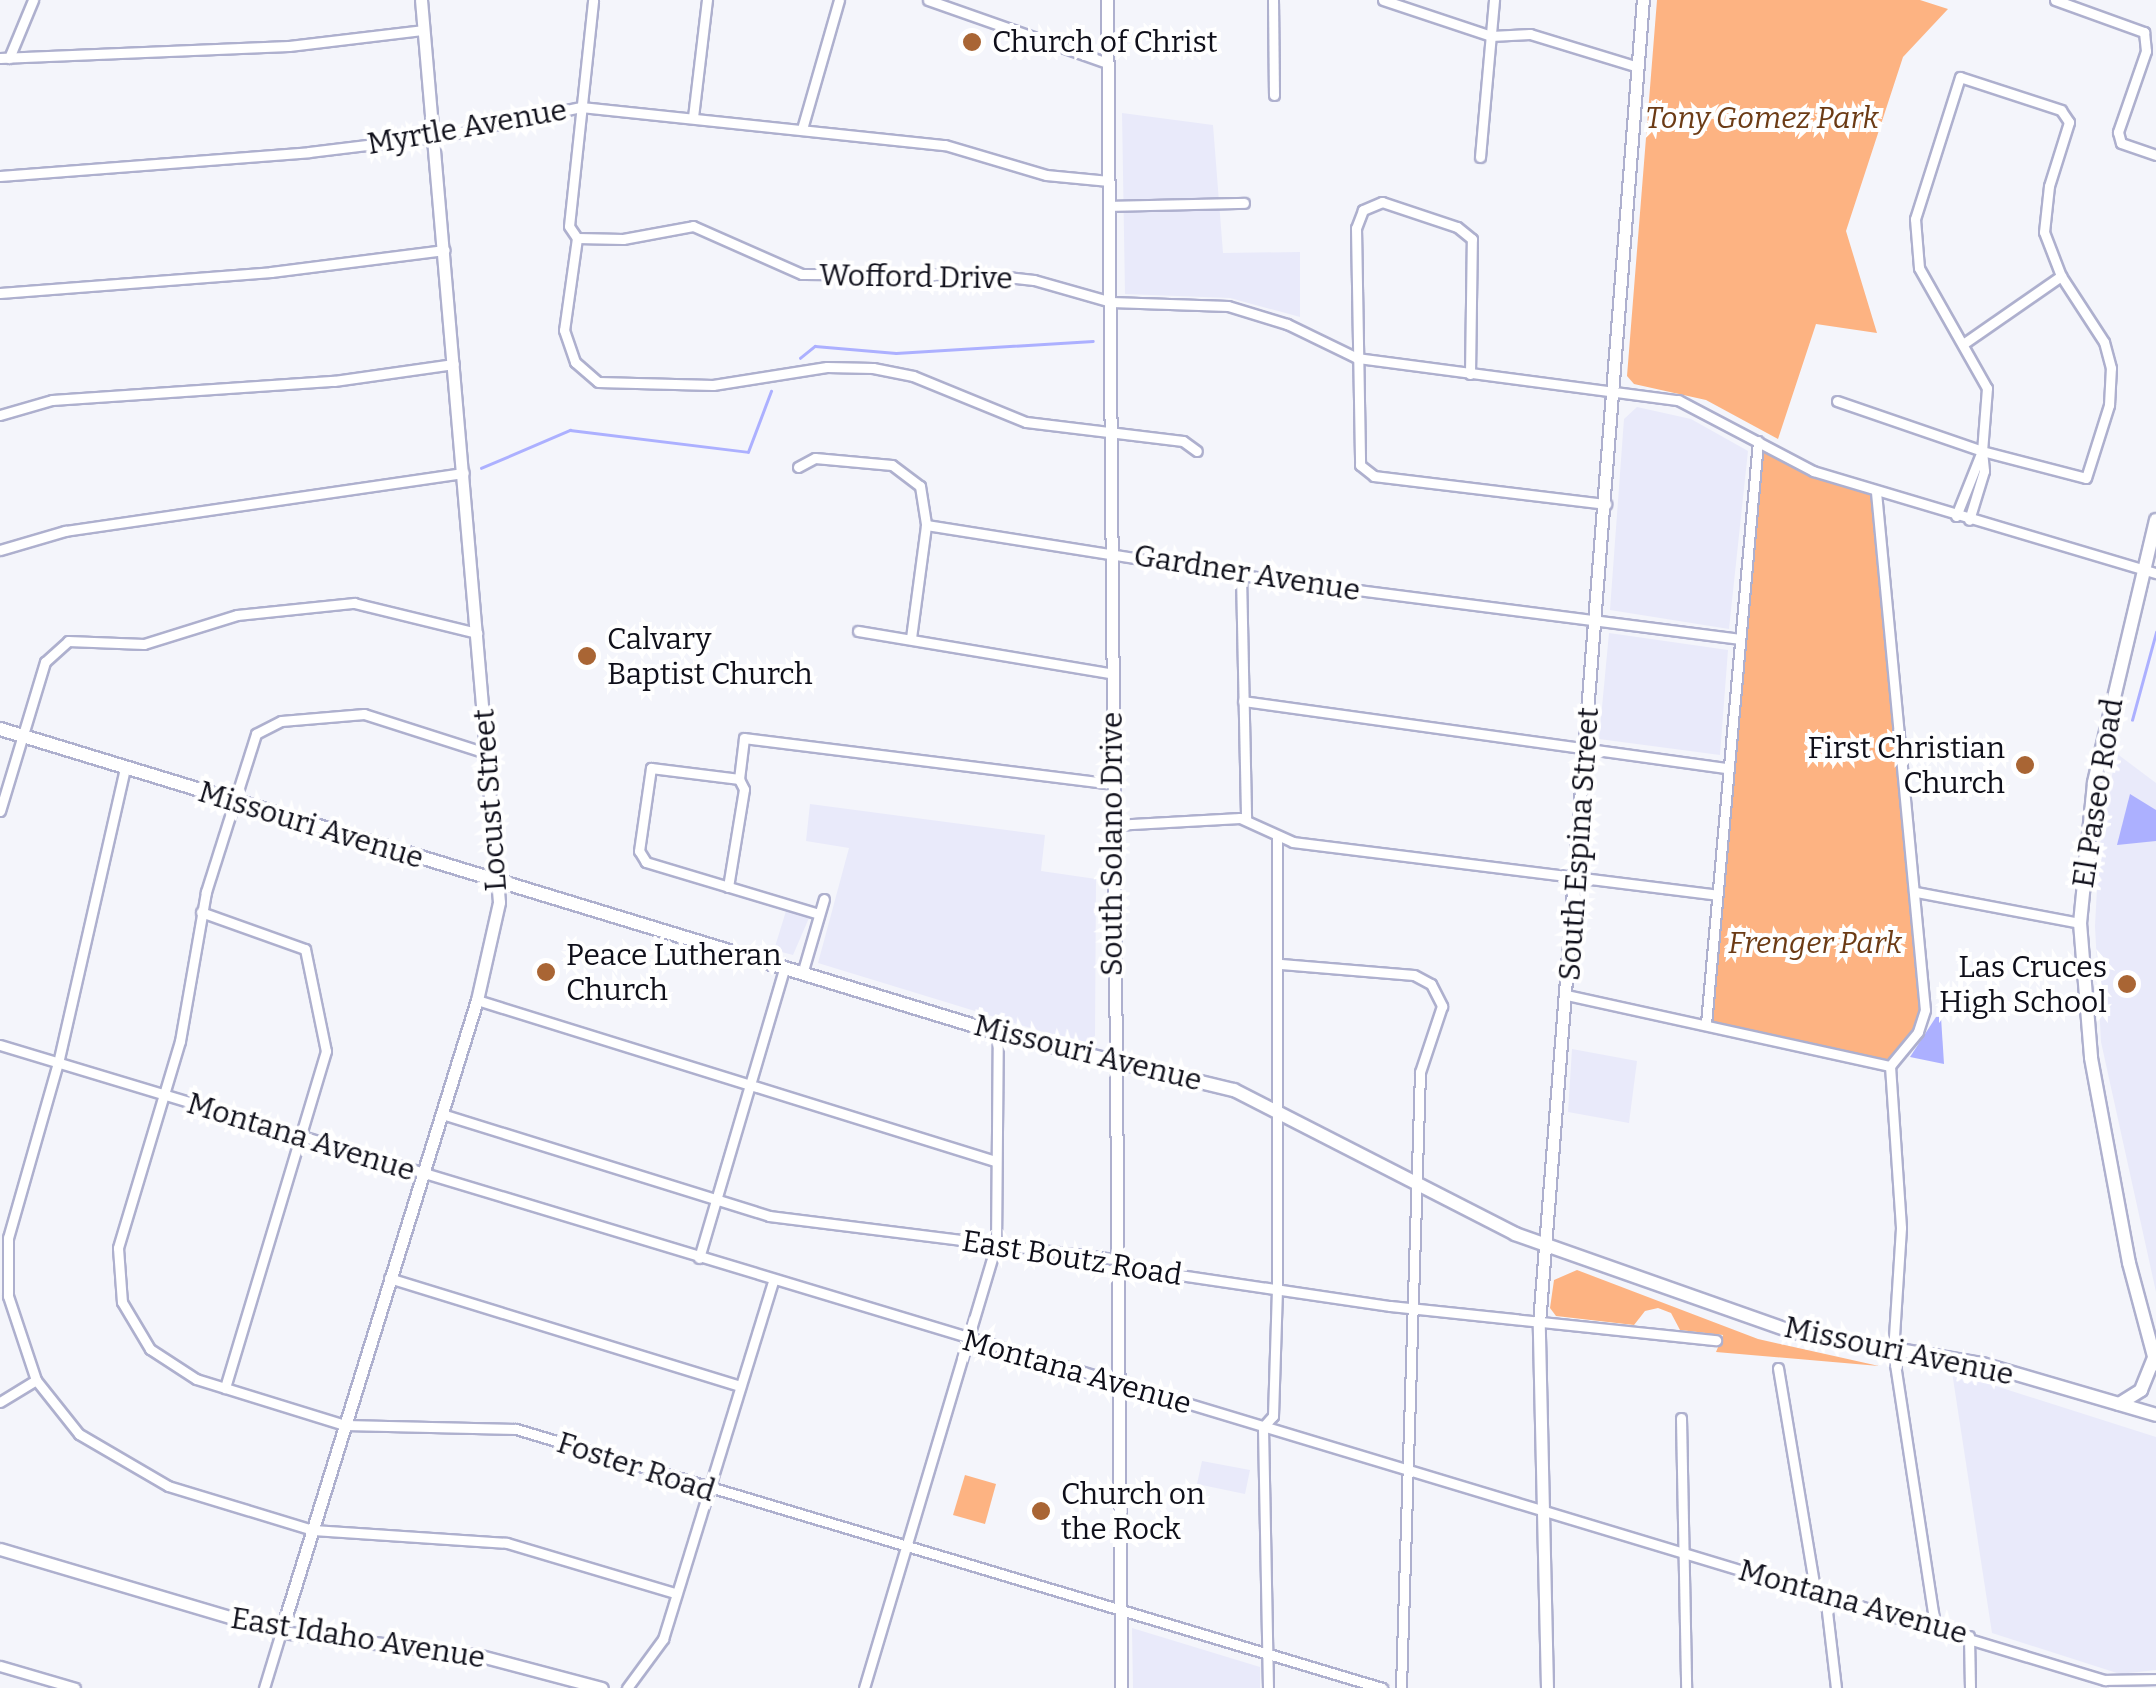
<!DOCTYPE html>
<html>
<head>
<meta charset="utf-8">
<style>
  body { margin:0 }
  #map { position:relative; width:2156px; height:1688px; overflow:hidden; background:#f4f5fb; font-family:Bitter,serif }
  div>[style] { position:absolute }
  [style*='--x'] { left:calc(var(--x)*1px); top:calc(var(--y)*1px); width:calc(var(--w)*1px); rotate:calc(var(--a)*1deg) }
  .built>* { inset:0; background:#e9eafa }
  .green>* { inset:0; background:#fdb382 }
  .water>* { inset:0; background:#acb0ff }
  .stream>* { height:2.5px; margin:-1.25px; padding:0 1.25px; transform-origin:1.25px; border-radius:1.25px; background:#acb0ff }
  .roads { filter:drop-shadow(2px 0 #aeb0ce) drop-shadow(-2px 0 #aeb0ce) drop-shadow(0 2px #aeb0ce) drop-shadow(0 -2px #aeb0ce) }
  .minor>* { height:9px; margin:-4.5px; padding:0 4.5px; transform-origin:4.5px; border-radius:4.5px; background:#fff }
  .tertiary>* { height:11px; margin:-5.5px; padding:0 5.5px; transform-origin:5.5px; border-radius:5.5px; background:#fff }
  .secondary>* { height:12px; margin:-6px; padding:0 6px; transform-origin:6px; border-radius:6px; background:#fff }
  .dots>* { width:28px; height:28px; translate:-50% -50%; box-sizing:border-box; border:5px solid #fff; border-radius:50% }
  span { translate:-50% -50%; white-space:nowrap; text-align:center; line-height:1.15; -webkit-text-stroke:8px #fff; paint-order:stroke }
  .poi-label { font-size:30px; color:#0f0f1a }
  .left { translate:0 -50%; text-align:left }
  .right { translate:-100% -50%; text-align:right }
  .park-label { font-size:30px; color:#6c3b15; font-style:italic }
  .street-label { font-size:30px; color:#0f0f1a }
</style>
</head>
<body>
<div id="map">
  <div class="built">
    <i style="clip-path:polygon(1122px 113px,1213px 125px,1223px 253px,1300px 252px,1300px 317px,1230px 298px,1125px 294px)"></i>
    <i style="clip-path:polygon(1637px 407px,1691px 419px,1748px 451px,1729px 629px,1610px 610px,1624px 419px)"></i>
    <i style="clip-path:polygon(1609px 633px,1728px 650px,1720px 755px,1599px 739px)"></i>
    <i style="clip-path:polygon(2116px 753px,2156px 783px,2156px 1292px,2101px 1042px,2095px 926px,2099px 850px)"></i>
    <i style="clip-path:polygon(810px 804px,1045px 835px,1041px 871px,1096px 879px,1095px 1036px,1084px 1042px,1060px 1037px,818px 963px,849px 848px,806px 841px)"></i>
    <i style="clip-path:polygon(786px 911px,809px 918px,793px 955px,774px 950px)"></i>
    <i style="clip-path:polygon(1572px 1049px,1637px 1061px,1629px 1123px,1568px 1112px)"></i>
    <i style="clip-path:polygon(1952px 1372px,2156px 1437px,2156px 1670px,2120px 1674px,1992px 1633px)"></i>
    <i style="clip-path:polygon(1202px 1461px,1250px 1470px,1245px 1494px,1197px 1484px)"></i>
    <i style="clip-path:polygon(1132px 1628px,1260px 1667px,1260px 1688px,1133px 1688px)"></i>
  </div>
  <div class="green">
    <i style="clip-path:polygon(1657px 0,1920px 0,1948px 9px,1903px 57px,1846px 231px,1877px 333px,1816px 324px,1778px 439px,1706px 400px,1634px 384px,1627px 376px)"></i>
    <i style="clip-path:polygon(1758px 441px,1813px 471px,1876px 492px,1923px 1022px,1890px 1066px,1706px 1024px)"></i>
    <i style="clip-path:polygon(1577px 1270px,1758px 1339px,1879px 1366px,1716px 1352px,1723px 1335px,1680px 1330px,1671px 1313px,1658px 1308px,1645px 1311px,1634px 1325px,1556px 1316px,1550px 1308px,1554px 1280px)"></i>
    <i style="clip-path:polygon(965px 1475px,996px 1484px,985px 1524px,953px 1515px)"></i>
  </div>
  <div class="water">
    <i style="clip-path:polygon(2130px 794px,2156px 810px,2156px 841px,2117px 845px)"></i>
    <i style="clip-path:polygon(1936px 1017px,1941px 1017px,1944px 1064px,1910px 1057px)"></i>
  </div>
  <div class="stream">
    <i style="--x:800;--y:358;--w:19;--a:-39"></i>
    <i style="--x:815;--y:346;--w:81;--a:4.9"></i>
    <i style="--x:896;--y:353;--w:197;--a:-3.5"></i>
    <i style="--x:481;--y:468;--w:97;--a:-23.1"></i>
    <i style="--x:570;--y:430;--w:179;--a:7"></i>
    <i style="--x:748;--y:452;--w:65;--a:-69.3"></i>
    <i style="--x:2132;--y:720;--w:91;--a:-74.7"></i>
  </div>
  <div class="roads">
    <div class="minor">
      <i style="--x:928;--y:0;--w:190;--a:19.4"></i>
      <i style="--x:1273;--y:0;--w:95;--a:89.4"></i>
      <i style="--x:1383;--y:0;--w:114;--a:18.4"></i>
      <i style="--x:1491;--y:36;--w:39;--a:-3"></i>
      <i style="--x:1530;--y:34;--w:113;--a:17"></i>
      <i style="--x:2055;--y:0;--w:95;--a:19.8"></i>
      <i style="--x:2144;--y:32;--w:19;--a:84"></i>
      <i style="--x:2146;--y:51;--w:86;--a:109.1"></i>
      <i style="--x:2118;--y:132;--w:11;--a:75"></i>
      <i style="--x:2121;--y:143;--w:37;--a:19"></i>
      <i style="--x:0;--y:58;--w:289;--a:-2.4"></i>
      <i style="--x:289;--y:46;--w:136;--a:-6.8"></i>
      <i style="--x:9;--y:58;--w:63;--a:-67.5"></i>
      <i style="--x:693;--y:117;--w:118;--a:-83.2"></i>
      <i style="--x:802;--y:129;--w:134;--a:-74"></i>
      <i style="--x:1480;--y:157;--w:158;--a:-84.9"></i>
      <i style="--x:0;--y:176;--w:310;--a:-4.4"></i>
      <i style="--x:309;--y:152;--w:133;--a:-6.9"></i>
      <i style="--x:441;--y:136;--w:143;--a:-11.7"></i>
      <i style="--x:581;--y:107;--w:366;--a:6"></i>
      <i style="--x:945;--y:145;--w:105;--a:16.5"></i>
      <i style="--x:1046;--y:175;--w:63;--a:5.4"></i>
      <i style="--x:1110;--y:206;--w:134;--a:-1.3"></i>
      <i style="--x:577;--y:238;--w:46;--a:1.2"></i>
      <i style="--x:623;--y:239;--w:71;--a:-10.5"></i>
      <i style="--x:693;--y:226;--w:119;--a:23.8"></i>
      <i style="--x:802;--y:274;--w:187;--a:0.3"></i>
      <i style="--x:989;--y:275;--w:45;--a:6.3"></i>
      <i style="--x:1034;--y:280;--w:80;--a:15.9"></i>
      <i style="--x:1111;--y:302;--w:117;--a:2"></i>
      <i style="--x:1228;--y:306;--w:62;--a:17"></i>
      <i style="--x:1287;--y:324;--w:78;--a:25.9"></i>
      <i style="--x:1357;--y:358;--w:324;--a:7.5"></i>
      <i style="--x:1678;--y:400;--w:153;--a:27.7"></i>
      <i style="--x:1813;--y:471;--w:358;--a:16.6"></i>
      <i style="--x:577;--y:238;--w:93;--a:98"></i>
      <i style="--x:564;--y:330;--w:34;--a:71"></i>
      <i style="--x:575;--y:362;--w:30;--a:41"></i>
      <i style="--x:598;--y:382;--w:115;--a:1.5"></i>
      <i style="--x:713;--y:385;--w:115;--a:-9"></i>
      <i style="--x:827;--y:367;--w:46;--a:1.2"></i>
      <i style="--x:873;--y:368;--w:41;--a:11.3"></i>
      <i style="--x:913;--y:376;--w:122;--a:22.2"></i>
      <i style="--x:1026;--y:422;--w:158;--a:6.9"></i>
      <i style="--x:1183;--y:441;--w:17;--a:36"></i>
      <i style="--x:577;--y:238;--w:14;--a:-124"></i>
      <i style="--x:569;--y:226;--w:227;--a:-83.9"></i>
      <i style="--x:0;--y:293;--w:272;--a:-4.4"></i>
      <i style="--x:271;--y:272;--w:175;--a:-7.2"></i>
      <i style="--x:1966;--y:342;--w:116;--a:-34.8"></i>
      <i style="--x:1470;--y:374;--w:135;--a:-89.2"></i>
      <i style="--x:1472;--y:239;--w:19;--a:-141"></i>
      <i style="--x:1457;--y:227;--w:79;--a:-161.6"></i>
      <i style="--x:1382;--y:202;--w:21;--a:157"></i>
      <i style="--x:1363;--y:210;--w:19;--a:111"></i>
      <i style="--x:1356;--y:228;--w:237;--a:89"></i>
      <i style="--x:1360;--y:465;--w:18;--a:38"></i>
      <i style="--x:1374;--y:476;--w:234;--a:6.9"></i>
      <i style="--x:1837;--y:401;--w:153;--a:19"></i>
      <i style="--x:1982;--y:451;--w:107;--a:14.6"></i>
      <i style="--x:2086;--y:478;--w:77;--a:-72.5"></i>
      <i style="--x:2109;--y:405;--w:37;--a:-87"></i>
      <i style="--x:2111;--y:368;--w:27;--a:-105"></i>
      <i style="--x:2104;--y:342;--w:79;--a:-123.1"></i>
      <i style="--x:2061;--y:276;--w:47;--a:-111.1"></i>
      <i style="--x:2044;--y:232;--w:46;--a:-83.8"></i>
      <i style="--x:2049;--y:186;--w:67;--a:-72.6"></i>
      <i style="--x:2069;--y:122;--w:14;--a:-124"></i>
      <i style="--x:2061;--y:110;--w:106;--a:-161.9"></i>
      <i style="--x:1960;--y:77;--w:149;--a:107.6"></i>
      <i style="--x:1915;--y:219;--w:49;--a:85.3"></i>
      <i style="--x:1919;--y:268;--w:138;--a:60.5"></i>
      <i style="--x:1987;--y:388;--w:63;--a:94.5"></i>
      <i style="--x:0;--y:415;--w:54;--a:-16.1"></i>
      <i style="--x:52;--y:400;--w:283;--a:-3.9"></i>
      <i style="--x:334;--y:381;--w:121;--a:-8.1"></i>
      <i style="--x:798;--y:467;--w:19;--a:-28"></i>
      <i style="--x:815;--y:458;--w:77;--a:5.2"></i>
      <i style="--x:892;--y:465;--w:35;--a:37"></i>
      <i style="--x:920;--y:486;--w:39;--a:81"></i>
      <i style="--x:926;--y:525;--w:319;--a:9"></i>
      <i style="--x:1241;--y:575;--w:503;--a:7.31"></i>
      <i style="--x:1876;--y:492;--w:520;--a:84.6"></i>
      <i style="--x:1925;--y:1010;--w:23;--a:108"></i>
      <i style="--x:1918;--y:1032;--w:44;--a:129.5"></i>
      <i style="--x:1890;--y:1066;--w:162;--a:86.1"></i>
      <i style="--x:1901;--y:1228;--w:123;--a:93.7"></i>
      <i style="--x:1893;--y:1351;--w:278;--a:81.3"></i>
      <i style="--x:1956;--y:516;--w:70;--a:-68.2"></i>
      <i style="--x:1982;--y:451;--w:20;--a:84"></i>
      <i style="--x:1984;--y:471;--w:51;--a:107"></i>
      <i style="--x:0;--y:550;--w:68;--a:-16.3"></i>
      <i style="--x:65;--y:531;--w:403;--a:-8.3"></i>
      <i style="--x:1241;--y:575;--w:245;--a:88.8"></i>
      <i style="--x:858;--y:631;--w:255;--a:9.5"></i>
      <i style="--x:911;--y:638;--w:114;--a:-82.4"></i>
      <i style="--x:1243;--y:701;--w:490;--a:7.9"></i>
      <i style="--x:486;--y:753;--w:128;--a:-162.3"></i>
      <i style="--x:364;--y:714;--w:83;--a:175.2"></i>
      <i style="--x:281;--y:721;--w:28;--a:153"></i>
      <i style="--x:256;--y:734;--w:166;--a:107.6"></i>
      <i style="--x:206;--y:892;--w:151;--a:99.9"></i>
      <i style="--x:180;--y:1041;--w:216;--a:106.7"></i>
      <i style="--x:118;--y:1248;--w:54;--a:85.8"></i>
      <i style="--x:122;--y:1302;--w:55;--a:59.2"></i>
      <i style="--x:150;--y:1349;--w:55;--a:33.1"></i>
      <i style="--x:196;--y:1379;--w:156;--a:17.2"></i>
      <i style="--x:345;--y:1425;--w:171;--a:1.3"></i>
      <i style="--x:516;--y:1429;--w:904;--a:16.65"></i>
      <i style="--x:0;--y:811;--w:156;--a:-73.2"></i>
      <i style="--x:45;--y:662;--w:31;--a:-42"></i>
      <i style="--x:68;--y:641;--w:76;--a:2.3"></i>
      <i style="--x:144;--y:644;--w:97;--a:-17.3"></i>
      <i style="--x:237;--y:615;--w:118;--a:-5.9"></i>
      <i style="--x:354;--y:603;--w:127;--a:13.7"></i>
      <i style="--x:1114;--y:825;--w:126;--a:-3.2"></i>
      <i style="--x:1240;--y:818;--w:58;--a:24.4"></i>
      <i style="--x:1293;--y:842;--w:427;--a:7.1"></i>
      <i style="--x:728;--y:887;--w:99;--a:-80.7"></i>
      <i style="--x:744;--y:789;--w:11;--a:-117"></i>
      <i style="--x:1916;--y:892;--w:167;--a:10.7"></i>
      <i style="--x:201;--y:912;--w:110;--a:19.6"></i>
      <i style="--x:305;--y:949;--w:104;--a:78.4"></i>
      <i style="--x:326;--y:1051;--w:352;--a:106.7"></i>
      <i style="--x:819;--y:914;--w:181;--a:-163.3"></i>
      <i style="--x:646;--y:862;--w:13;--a:-122"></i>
      <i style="--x:639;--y:851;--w:84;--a:-81.8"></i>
      <i style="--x:651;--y:768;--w:89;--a:7.1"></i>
      <i style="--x:739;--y:779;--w:41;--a:-83"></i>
      <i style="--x:744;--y:738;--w:372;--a:7.1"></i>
      <i style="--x:1281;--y:964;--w:133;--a:4.7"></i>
      <i style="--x:1414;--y:975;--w:19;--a:28"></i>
      <i style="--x:1431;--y:984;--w:25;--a:63"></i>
      <i style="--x:1442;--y:1006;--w:70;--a:108.4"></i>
      <i style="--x:1420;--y:1072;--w:616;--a:91.77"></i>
      <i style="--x:802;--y:974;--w:78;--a:-73.7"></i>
      <i style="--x:1567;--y:995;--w:331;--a:12.4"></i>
      <i style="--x:477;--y:1000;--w:542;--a:17.27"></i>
      <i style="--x:1706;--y:1024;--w:585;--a:-84.9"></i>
      <i style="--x:0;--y:1045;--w:2199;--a:16.79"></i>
      <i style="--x:2105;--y:1680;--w:51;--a:-1.1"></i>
      <i style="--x:442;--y:1114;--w:343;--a:17.3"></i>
      <i style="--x:769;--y:1216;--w:354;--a:7.1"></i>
      <i style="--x:1120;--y:1260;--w:21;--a:25"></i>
      <i style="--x:1139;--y:1269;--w:254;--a:8.4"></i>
      <i style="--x:1390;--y:1306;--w:328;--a:6"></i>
      <i style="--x:699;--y:1258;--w:301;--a:-73.6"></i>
      <i style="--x:389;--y:1278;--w:366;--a:17.1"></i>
      <i style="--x:1778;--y:1368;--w:225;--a:80.5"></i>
      <i style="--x:1815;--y:1590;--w:17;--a:50"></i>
      <i style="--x:1826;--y:1603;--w:86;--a:83.3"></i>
      <i style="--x:36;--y:1380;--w:89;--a:-108.4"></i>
      <i style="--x:8;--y:1296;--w:58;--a:-90"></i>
      <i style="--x:8;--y:1238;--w:182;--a:-74.1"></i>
      <i style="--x:58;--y:1063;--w:303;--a:-77.2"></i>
      <i style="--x:0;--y:1402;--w:42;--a:-31.4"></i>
      <i style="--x:36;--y:1380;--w:69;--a:51.5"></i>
      <i style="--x:79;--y:1434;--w:103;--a:30.3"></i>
      <i style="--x:168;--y:1486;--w:152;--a:16.9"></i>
      <i style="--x:313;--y:1530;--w:194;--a:3.8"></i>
      <i style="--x:507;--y:1543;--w:175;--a:16.6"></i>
      <i style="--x:1681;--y:1418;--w:270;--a:88.9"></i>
      <i style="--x:1969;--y:1636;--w:52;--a:88.9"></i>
      <i style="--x:0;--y:1666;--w:78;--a:16.3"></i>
      <i style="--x:264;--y:1688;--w:59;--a:-73.1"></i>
      <i style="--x:627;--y:1688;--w:61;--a:-53.7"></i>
      <i style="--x:663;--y:1639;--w:375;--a:-72.9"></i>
      <i style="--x:864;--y:1688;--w:461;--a:-73.4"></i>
      <i style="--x:996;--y:1246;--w:213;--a:-89.5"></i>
      <i style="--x:1268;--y:1688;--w:261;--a:-91.1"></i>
      <i style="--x:1263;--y:1427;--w:15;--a:-48"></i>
      <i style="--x:1273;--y:1416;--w:127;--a:-88.2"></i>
      <i style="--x:1277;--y:1289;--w:451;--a:-90"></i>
    </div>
    <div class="tertiary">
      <i style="--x:1107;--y:0;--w:1688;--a:89.52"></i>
      <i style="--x:0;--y:1549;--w:293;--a:16.5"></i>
      <i style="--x:281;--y:1632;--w:197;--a:6.7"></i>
      <i style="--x:477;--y:1655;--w:129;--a:14.8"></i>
      <i style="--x:281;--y:1632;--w:662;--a:-72.77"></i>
      <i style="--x:477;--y:1000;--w:100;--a:-77.3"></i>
      <i style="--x:499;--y:902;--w:905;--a:-94.94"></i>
      <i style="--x:1547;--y:1688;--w:365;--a:-91.3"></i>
      <i style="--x:1539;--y:1323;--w:1327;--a:-85.51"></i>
    </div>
    <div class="secondary">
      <i style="--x:2156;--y:520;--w:270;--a:103.3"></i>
      <i style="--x:2094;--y:783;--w:141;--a:95.7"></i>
      <i style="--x:2080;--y:923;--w:135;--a:85.3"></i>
      <i style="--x:2091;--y:1058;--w:208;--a:79.5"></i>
      <i style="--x:2129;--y:1263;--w:105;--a:75"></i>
      <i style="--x:0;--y:729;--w:1043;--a:16.94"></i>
      <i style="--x:998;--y:1033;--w:243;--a:13.6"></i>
      <i style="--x:1234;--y:1090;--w:316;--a:27.1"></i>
      <i style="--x:1515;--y:1234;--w:296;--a:19.4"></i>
      <i style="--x:1794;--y:1332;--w:191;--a:9.7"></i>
      <i style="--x:1982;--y:1364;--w:181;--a:16.3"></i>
      <i style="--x:2119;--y:1404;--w:26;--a:-32"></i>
      <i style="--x:2141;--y:1390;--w:35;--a:-68"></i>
    </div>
  </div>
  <div class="dots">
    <i style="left:972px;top:42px;background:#a96534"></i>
    <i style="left:587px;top:656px;background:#a96534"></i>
    <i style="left:2025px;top:765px;background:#a96534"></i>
    <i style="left:546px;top:972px;background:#a96534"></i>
    <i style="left:2127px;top:984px;background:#a96534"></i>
    <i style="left:1041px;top:1511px;background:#a96534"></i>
  </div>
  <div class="poi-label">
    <span class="left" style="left:992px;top:42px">Church of Christ</span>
    <span class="left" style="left:607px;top:656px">Calvary<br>Baptist Church</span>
    <span class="right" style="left:2005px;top:765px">First Christian<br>Church</span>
    <span class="left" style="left:566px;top:972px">Peace Lutheran<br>Church</span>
    <span class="right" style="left:2107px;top:984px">Las Cruces<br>High School</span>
    <span class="left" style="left:1061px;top:1511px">Church on<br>the Rock</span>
  </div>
  <div class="park-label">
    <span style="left:1762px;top:118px">Tony Gomez Park</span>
    <span style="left:1815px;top:943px">Frenger Park</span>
  </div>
  <div class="street-label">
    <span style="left:467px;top:127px;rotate:-10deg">Myrtle Avenue</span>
    <span style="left:916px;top:277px;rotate:1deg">Wofford Drive</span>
    <span style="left:1247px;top:573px;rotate:9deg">Gardner Avenue</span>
    <span style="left:2098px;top:793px;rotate:-81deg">El Paseo Road</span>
    <span style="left:490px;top:800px;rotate:-94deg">Locust Street</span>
    <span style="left:311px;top:825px;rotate:17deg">Missouri Avenue</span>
    <span style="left:1112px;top:844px;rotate:-90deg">South Solano Drive</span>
    <span style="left:1579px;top:844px;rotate:-86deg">South Espina Street</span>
    <span style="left:1088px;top:1053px;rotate:14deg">Missouri Avenue</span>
    <span style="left:301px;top:1137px;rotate:17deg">Montana Avenue</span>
    <span style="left:1072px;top:1258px;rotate:9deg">East Boutz Road</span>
    <span style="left:1899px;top:1351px;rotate:12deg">Missouri Avenue</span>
    <span style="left:1077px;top:1372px;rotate:16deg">Montana Avenue</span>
    <span style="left:636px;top:1467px;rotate:18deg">Foster Road</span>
    <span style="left:1853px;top:1602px;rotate:16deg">Montana Avenue</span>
    <span style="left:358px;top:1638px;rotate:9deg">East Idaho Avenue</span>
  </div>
</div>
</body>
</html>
